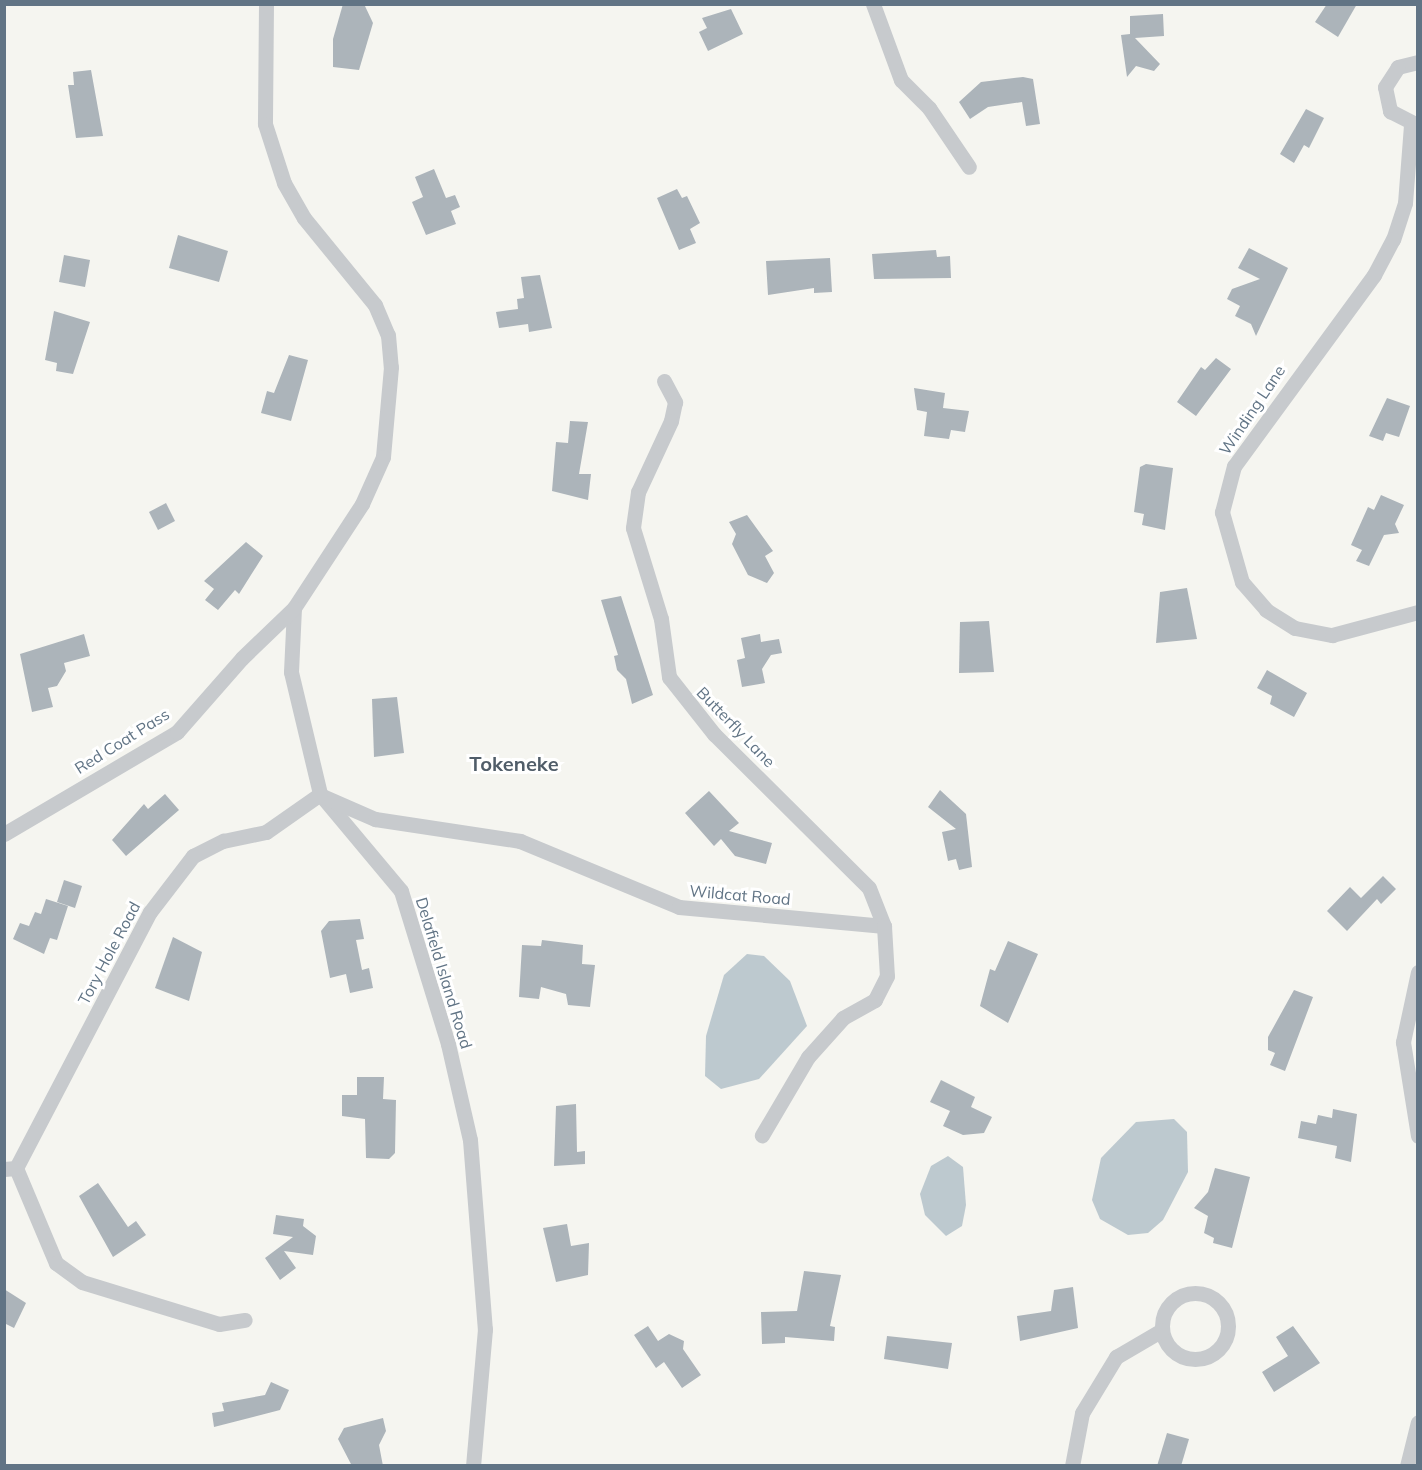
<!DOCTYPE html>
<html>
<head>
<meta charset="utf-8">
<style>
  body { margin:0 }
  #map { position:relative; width:1422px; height:1470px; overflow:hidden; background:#f5f5f0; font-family:Mulish,sans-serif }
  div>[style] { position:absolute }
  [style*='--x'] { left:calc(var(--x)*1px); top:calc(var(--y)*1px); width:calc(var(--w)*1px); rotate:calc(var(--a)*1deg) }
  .water>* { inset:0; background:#bdc9cf }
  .building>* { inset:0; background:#acb4ba }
  .street>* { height:15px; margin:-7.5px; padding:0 7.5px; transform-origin:7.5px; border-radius:7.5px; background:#c7cacd }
  .street>.ring { margin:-7.5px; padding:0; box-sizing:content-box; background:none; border:15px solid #c7cacd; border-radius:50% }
  span { translate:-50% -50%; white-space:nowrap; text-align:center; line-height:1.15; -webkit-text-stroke:6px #fff; paint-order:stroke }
  .street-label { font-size:16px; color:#617485 }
  .quarter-label { font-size:20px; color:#505d69; font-weight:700 }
  .frame { position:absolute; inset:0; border:6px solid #617485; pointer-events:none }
</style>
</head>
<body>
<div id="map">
  <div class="water">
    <i style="clip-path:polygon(747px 954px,764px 956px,790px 981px,807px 1026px,759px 1079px,721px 1089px,705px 1076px,706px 1036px,724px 975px)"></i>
    <i style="clip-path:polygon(1174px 1119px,1187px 1132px,1188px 1172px,1163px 1220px,1148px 1233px,1128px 1235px,1100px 1219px,1092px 1200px,1101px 1158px,1136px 1122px)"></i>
    <i style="clip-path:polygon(948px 1156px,963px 1167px,966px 1205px,962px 1226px,946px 1236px,925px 1215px,920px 1194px,931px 1166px)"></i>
  </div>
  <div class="building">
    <i style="clip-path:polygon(343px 4px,364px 4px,373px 23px,359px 70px,333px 67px,333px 39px)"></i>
    <i style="clip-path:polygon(1327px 4px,1357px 4px,1338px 37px,1315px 22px)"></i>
    <i style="clip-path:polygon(731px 9px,743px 34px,708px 51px,699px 32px,707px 28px,702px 18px)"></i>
    <i style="clip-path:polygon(1163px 14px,1164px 36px,1135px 38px,1160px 64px,1154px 71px,1136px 66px,1127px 77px,1121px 35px,1130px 34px,1130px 16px)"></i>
    <i style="clip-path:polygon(91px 70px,103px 136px,76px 138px,68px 85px,74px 85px,73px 72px)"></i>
    <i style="clip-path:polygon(1023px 77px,1033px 79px,1040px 124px,1026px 126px,1022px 102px,988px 107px,970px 119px,959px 102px,981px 82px)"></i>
    <i style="clip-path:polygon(1306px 109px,1324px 118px,1309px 148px,1304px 145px,1294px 163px,1280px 154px)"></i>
    <i style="clip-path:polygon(434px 169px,446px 198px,455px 195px,460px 207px,451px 211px,456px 224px,426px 235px,412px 202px,423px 197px,415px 177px)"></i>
    <i style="clip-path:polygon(677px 189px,682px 198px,687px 196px,700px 223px,690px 229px,696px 243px,679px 250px,657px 198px)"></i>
    <i style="clip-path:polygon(178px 235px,228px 251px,219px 282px,169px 268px)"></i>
    <i style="clip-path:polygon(1249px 248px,1288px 268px,1256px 336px,1251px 324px,1235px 316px,1240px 306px,1227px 299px,1232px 289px,1260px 279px,1238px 268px)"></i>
    <i style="clip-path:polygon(936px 250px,937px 257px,950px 256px,951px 278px,874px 279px,872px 254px)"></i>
    <i style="clip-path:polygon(64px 255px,90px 260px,85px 287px,59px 282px)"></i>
    <i style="clip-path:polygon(830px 258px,832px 292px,814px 293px,814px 288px,768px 295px,766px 261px)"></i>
    <i style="clip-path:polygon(540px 275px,552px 328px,529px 332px,528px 324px,499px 328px,496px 312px,518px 309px,517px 299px,524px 298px,521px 277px)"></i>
    <i style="clip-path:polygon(54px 311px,90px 322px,73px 374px,56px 371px,57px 363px,45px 360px)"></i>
    <i style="clip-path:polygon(289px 355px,308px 360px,291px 421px,261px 413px,267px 391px,274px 393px)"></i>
    <i style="clip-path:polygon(1216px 358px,1231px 369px,1196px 416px,1177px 402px,1201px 367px,1205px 370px)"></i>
    <i style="clip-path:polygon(914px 388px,945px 393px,943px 408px,969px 411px,965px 432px,951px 430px,949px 439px,924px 436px,927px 412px,917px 410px)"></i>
    <i style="clip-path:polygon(1387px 398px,1410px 406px,1399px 437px,1386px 433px,1383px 441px,1369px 436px)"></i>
    <i style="clip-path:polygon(570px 421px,588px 422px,579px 474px,591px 474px,588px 500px,552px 491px,556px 442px,568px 443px)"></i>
    <i style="clip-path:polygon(1146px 464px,1173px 468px,1165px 530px,1142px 525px,1144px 514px,1134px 512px,1140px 467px)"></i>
    <i style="clip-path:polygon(1381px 495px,1404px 505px,1395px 524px,1399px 533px,1384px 535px,1369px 566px,1356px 561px,1362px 550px,1351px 545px,1368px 507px,1374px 510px)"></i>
    <i style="clip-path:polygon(166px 503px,175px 521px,158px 530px,149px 512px)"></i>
    <i style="clip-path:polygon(747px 515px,773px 551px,765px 556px,774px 573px,767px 583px,748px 575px,732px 544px,736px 534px,729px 522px)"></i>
    <i style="clip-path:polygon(246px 542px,263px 556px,239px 594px,235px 590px,218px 610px,205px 600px,214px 589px,204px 581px)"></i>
    <i style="clip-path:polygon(1187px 588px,1197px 639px,1156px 643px,1160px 592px)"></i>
    <i style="clip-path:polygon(621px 596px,653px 695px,632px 704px,626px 679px,617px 670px,614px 656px,618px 655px,601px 600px)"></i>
    <i style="clip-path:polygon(989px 621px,994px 672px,959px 673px,960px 622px)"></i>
    <i style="clip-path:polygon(84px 634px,90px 656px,64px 663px,66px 671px,57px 686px,48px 688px,53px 707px,32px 712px,20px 654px)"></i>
    <i style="clip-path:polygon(760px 634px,761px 642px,779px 639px,782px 653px,771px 655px,762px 669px,765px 683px,742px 687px,737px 660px,745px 658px,741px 638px)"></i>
    <i style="clip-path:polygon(1267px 670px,1307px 693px,1294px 717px,1270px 704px,1272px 696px,1257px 688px)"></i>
    <i style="clip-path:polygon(397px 697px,404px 753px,374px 757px,372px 699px)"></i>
    <i style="clip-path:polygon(940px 790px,966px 814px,972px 867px,959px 870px,956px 859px,948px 861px,942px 832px,956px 829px,928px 807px)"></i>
    <i style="clip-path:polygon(709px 791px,739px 823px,729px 831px,772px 843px,766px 864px,735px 856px,721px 839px,714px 846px,685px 813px)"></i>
    <i style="clip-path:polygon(165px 794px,179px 810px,126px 856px,112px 840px,144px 804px,148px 809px)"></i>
    <i style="clip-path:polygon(1383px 876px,1396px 889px,1381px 904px,1377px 899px,1347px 931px,1327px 911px,1350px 887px,1361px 898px)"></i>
    <i style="clip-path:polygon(64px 880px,82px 886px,75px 908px,57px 902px)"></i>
    <i style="clip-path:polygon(46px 899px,68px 906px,57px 940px,50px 938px,44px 954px,13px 939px,20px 923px,29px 926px,35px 912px,41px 914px)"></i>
    <i style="clip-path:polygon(360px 919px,364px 939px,356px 940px,362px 970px,369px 968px,373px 988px,350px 993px,346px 974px,330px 978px,321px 931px,329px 921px)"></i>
    <i style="clip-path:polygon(173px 937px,202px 952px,189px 1001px,155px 988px)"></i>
    <i style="clip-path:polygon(542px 940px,583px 945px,582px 964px,595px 965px,590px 1007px,568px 1005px,566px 994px,541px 987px,539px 999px,519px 997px,522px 945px,541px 946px)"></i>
    <i style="clip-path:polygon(1008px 941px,1038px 954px,1008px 1023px,980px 1006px,990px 969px,995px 971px)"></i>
    <i style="clip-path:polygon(1294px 990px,1313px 997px,1285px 1071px,1270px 1065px,1275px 1053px,1268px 1050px,1268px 1037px)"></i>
    <i style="clip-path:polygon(357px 1077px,384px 1077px,383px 1099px,396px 1100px,395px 1153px,389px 1159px,366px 1158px,365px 1119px,342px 1116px,342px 1095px,357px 1095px)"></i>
    <i style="clip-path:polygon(941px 1080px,975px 1097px,971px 1107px,992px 1117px,984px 1133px,963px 1135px,943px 1126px,950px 1111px,930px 1102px)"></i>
    <i style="clip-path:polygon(576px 1104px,577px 1152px,585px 1151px,585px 1164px,554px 1166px,556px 1106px)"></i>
    <i style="clip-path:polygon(1333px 1109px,1357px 1114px,1351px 1162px,1335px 1158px,1337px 1146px,1298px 1138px,1301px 1121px,1316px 1124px,1318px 1115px,1332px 1118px)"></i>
    <i style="clip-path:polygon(1215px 1168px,1250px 1177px,1232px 1248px,1213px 1243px,1214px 1238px,1204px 1233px,1208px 1216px,1194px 1208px,1208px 1192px)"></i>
    <i style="clip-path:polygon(98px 1183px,128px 1227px,136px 1221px,146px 1235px,113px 1257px,79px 1196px)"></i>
    <i style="clip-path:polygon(276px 1215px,304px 1219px,303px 1226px,316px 1236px,313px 1255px,284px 1251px,296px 1268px,280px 1280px,265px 1258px,293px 1237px,273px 1234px)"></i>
    <i style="clip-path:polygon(567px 1224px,571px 1246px,589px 1243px,588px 1275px,556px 1282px,543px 1228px)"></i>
    <i style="clip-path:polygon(804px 1271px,841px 1275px,830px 1326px,835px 1327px,834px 1341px,785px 1337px,785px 1343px,762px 1344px,761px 1312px,797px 1311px)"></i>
    <i style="clip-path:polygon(1073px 1287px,1078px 1328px,1020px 1341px,1017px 1316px,1051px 1311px,1054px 1290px)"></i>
    <i style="clip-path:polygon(4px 1289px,26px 1303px,14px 1328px,4px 1323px)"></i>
    <i style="clip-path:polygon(648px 1326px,658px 1341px,669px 1334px,684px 1341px,683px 1349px,701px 1375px,682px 1388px,664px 1362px,656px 1368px,634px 1335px)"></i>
    <i style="clip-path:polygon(1293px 1326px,1320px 1363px,1274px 1392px,1262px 1372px,1288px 1356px,1276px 1337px)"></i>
    <i style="clip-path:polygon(887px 1336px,952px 1343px,948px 1369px,884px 1359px)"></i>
    <i style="clip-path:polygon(271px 1382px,289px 1390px,280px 1410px,214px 1427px,212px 1413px,224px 1411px,222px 1403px,265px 1395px)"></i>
    <i style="clip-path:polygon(383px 1418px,386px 1431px,379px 1445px,383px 1466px,352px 1466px,338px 1439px,344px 1428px)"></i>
    <i style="clip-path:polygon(1167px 1433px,1189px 1439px,1181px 1466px,1157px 1466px)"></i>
  </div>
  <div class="street">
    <i style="--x:266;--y:4;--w:120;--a:90.5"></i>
    <i style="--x:265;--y:124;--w:62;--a:72.1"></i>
    <i style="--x:284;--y:183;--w:40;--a:60.3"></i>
    <i style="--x:304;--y:218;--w:112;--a:50.8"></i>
    <i style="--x:375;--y:305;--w:33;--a:67"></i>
    <i style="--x:388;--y:335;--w:32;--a:85"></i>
    <i style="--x:391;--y:367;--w:90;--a:95.1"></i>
    <i style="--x:383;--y:457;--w:51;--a:114.1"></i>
    <i style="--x:362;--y:504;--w:124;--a:123.2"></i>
    <i style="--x:294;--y:608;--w:64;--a:92.7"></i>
    <i style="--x:291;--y:672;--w:125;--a:76.6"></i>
    <i style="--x:320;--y:794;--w:126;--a:50.1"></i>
    <i style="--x:401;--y:891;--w:160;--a:72.9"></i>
    <i style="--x:448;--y:1044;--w:98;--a:77.1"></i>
    <i style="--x:470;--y:1140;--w:190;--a:85.5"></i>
    <i style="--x:485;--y:1329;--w:138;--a:95"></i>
    <i style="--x:873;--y:4;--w:81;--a:69.8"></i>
    <i style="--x:901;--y:80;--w:40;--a:45"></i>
    <i style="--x:929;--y:108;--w:71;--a:55.9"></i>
    <i style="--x:1418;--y:62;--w:21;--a:166"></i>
    <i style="--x:1398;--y:67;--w:24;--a:123"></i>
    <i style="--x:1385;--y:87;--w:25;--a:78"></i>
    <i style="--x:1390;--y:111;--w:31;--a:27"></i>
    <i style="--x:1411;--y:125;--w:78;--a:94.4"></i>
    <i style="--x:1405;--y:203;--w:38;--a:108"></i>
    <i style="--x:1393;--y:239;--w:41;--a:117.8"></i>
    <i style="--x:1374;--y:275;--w:237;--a:126.2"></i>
    <i style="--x:1234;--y:466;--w:48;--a:104.6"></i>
    <i style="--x:1222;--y:512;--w:73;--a:74.1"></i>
    <i style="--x:1242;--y:582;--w:37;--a:49"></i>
    <i style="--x:1266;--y:610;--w:34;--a:32"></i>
    <i style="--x:1295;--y:628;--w:38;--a:11"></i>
    <i style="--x:1332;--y:635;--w:89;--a:-15"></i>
    <i style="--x:664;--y:381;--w:24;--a:62"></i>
    <i style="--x:675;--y:402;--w:19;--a:102"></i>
    <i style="--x:671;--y:421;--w:78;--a:114.9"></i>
    <i style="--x:638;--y:492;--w:36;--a:98"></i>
    <i style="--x:633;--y:528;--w:95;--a:72.9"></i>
    <i style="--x:661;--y:619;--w:59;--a:82.1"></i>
    <i style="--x:669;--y:677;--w:73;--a:51.7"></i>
    <i style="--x:714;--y:734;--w:218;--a:44.8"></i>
    <i style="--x:869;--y:888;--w:41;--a:68.5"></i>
    <i style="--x:322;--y:796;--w:58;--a:23.5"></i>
    <i style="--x:375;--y:819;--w:147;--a:8.6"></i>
    <i style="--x:520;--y:841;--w:172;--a:22.5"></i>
    <i style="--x:679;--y:907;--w:206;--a:5.3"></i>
    <i style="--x:884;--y:926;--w:50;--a:86.6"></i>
    <i style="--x:887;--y:976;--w:27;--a:117"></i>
    <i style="--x:875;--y:1000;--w:37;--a:151"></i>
    <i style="--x:843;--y:1018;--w:52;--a:131.9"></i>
    <i style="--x:808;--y:1057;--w:91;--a:120.5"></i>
    <i style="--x:4;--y:834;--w:201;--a:-30.5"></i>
    <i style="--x:177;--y:732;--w:98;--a:-48.7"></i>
    <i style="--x:242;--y:658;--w:72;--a:-43.9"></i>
    <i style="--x:1418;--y:972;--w:72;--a:102.1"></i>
    <i style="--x:1403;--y:1042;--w:95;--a:80.9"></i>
    <i style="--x:16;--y:1168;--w:103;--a:67.2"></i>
    <i style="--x:56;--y:1263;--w:32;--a:36"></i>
    <i style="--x:82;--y:1282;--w:143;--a:17"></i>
    <i style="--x:219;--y:1324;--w:26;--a:-9"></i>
    <i style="--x:4;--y:1169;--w:12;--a:-5"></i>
    <i style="--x:16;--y:1168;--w:289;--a:-62.4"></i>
    <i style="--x:150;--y:912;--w:71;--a:-52.5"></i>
    <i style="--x:193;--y:856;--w:34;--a:-27"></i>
    <i style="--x:223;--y:841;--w:44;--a:-11.8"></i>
    <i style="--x:266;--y:832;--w:66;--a:-35.1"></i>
    <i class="ring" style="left:1162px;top:1293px;width:51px;height:51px"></i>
    <i style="--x:1072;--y:1466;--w:54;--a:-79.3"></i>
    <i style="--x:1082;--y:1413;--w:66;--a:-58.7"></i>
    <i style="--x:1116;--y:1357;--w:53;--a:-30.4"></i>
    <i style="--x:1407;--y:1466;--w:45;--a:-76"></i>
  </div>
  <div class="street-label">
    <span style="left:1252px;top:410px;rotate:-56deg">Winding Lane</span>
    <span style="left:736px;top:727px;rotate:46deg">Butterfly Lane</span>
    <span style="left:122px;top:741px;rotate:-32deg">Red Coat Pass</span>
    <span style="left:740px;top:895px;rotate:5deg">Wildcat Road</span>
    <span style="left:109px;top:953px;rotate:-62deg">Tory Hole Road</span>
    <span style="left:444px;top:973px;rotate:73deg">Delafield Island Road</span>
  </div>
  <div class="quarter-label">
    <span style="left:514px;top:763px">Tokeneke</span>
  </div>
  <div class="frame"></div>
</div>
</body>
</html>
